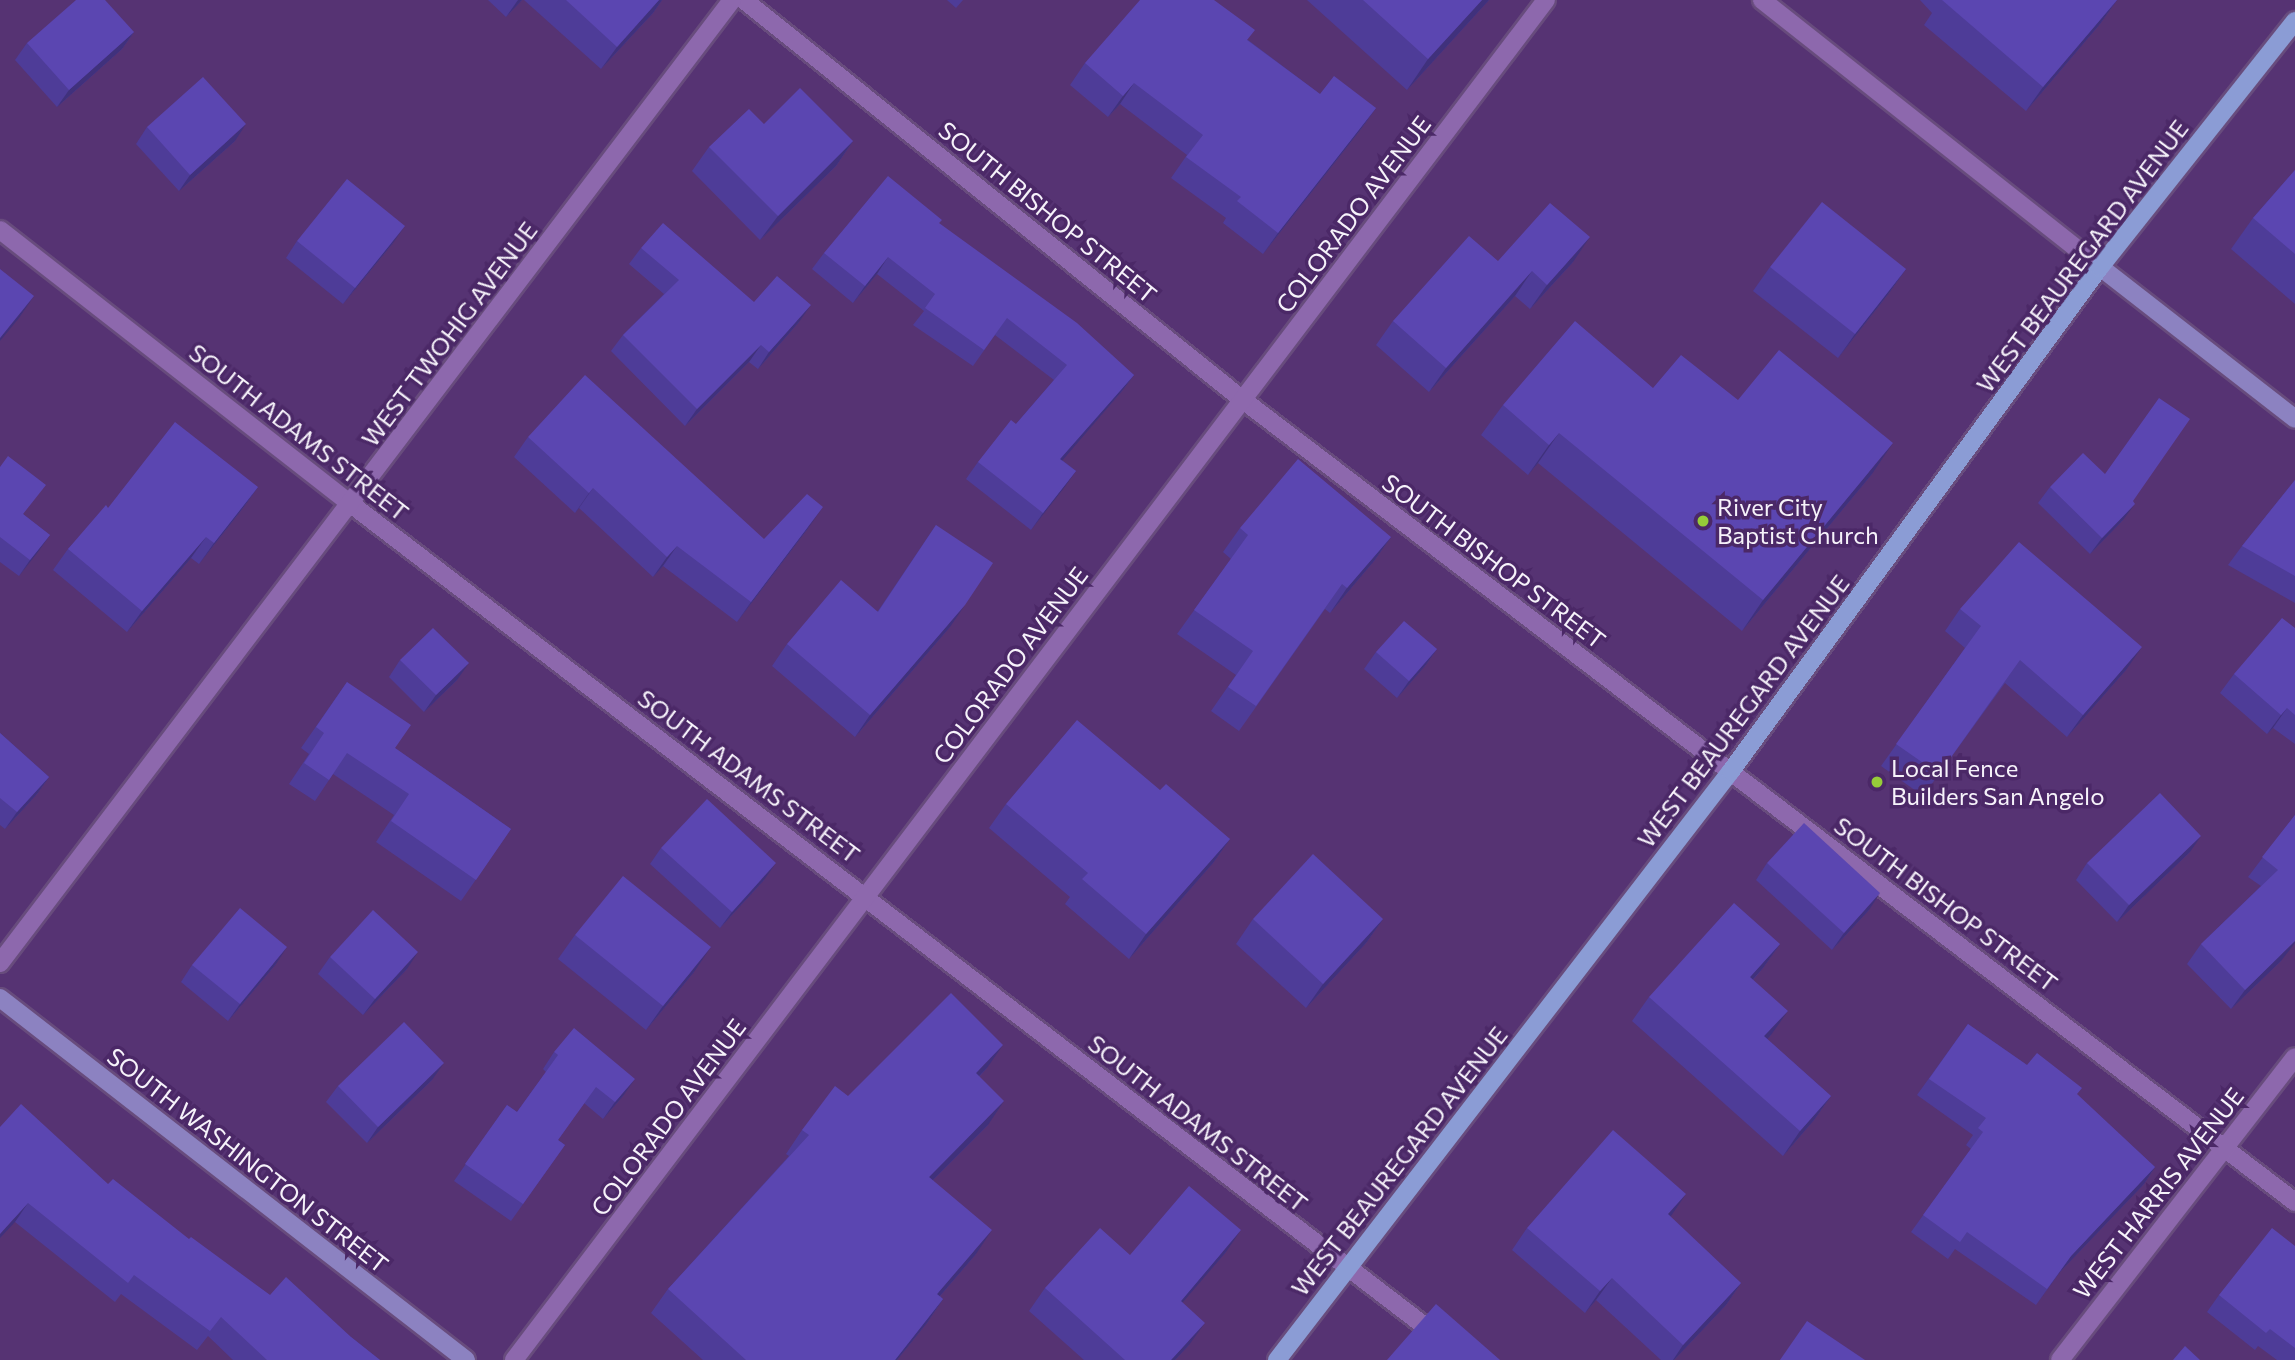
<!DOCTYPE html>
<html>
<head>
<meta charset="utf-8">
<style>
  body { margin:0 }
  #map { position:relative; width:2295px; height:1360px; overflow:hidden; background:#563373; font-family:Commissioner,sans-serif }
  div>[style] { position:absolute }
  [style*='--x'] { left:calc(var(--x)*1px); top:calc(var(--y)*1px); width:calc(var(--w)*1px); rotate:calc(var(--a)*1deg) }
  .roads { filter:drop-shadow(2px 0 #684c7d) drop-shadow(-2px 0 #684c7d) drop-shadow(0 2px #684c7d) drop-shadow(0 -2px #684c7d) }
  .street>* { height:18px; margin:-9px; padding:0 9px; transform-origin:9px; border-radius:9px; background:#8d68ad }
  .secondary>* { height:18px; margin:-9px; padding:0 9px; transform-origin:9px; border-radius:9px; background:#8c82c1 }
  .primary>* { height:18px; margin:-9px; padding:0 9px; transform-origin:9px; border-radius:9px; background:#8b9cd5 }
  .wall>* { inset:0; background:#4e3c98 }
  .shaded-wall>* { inset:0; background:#40317c }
  .building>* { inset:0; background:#5b46b1 }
  .dots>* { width:19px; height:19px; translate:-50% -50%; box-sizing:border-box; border:4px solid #4b2867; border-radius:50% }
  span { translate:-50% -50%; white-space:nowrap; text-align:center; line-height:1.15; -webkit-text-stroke:7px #4b2867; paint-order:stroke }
  .street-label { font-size:24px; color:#f6f2fa }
  .poi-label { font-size:24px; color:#f6f2fa }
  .left { translate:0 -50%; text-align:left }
</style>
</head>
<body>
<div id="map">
  <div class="roads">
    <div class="street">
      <i style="--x:744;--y:0;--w:640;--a:38.72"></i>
      <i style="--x:1243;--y:400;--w:1323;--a:37.32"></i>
      <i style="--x:1762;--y:0;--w:431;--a:38.3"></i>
      <i style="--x:0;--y:230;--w:445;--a:38"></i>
      <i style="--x:351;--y:504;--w:1408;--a:37.44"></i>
      <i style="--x:0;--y:963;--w:1210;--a:-52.76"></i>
      <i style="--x:514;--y:1360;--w:1707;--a:-52.81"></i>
      <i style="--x:2060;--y:1360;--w:383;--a:-52.2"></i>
    </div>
    <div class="secondary">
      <i style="--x:2100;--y:267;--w:247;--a:37.9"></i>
      <i style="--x:0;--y:998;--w:590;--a:37.84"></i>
    </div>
    <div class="primary">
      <i style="--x:1277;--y:1360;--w:744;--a:-52.38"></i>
      <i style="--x:1731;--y:771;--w:625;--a:-53.79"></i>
      <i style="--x:2100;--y:267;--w:314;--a:-51.6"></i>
    </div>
  </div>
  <div class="wall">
    <i style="clip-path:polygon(488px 0,522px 0,506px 17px)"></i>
    <i style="clip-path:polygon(524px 0,662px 0,653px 13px,601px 69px)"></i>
    <i style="clip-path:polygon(947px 0,963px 0,956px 8px)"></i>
    <i style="clip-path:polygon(1307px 0,1489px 0,1407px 90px)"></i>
    <i style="clip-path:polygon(1920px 0,2117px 0,2100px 24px,2026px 111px,1924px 25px,1932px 13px)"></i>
    <i style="clip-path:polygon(134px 32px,122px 49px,57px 107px,15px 60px,27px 43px)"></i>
    <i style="clip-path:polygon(1248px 40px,1320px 94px,1376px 108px,1361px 129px,1263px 254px,1223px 223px,1226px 218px,1171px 178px,1187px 155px,1120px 104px,1108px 117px,1070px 85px,1085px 63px)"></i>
    <i style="clip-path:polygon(764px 124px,853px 141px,836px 166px,760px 240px,692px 171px,709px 147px)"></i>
    <i style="clip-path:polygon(147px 127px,235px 141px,179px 191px,136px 144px)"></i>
    <i style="clip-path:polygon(2295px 170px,2295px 304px,2231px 249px,2253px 218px)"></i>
    <i style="clip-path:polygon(939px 224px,1134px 375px,1122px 391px,1062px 460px,1076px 471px,1031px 530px,966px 479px,978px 462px,1016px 424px,1054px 380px,995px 335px,973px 366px,913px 325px,924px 311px,877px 274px,853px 303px,812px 269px,824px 253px)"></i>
    <i style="clip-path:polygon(297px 241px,393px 243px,343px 304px,286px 258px)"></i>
    <i style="clip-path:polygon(641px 248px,754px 302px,799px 322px,758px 369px,749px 362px,685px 426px,611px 351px,623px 335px,664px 294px,629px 264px)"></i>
    <i style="clip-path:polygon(1498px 261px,1573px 262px,1530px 309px,1515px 296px,1429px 392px,1376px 345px,1393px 321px)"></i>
    <i style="clip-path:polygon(1770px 267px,1906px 269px,1889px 293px,1838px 358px,1753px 291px)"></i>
    <i style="clip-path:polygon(1653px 388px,1738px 400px,1872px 474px,1742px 631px,1538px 463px,1528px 475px,1481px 435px,1503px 405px)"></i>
    <i style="clip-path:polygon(528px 437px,764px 539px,809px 527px,737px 622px,663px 566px,653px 577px,579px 508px,575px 513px,514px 457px)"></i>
    <i style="clip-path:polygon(0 467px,24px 515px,50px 535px,19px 576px,0 562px)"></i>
    <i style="clip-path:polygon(2105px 474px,2133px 501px,2123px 520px,2090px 554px,2038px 503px,2050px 487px)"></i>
    <i style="clip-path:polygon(2295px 480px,2295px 603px,2228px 565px,2242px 546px)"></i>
    <i style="clip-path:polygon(258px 487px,243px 508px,199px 564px,191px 558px,127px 632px,53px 570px,68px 549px,108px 508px)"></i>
    <i style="clip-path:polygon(936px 525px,950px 627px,855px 737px,772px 666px,787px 644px,878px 611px)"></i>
    <i style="clip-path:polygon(1240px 528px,1391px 537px,1374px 561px,1330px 613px,1325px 609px,1239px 731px,1211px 711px,1236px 675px,1177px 634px,1231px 559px,1223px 552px)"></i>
    <i style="clip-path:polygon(1960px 609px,2126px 670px,2067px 737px,2005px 683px,1923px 796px,1881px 766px,1965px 648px,1945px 631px)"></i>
    <i style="clip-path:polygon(2295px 628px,2295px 744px,2273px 728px,2267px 734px,2220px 693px,2234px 674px)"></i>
    <i style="clip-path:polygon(1437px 649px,1425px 666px,1397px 698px,1364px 669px,1376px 652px)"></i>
    <i style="clip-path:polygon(400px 660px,457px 680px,424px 712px,389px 677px)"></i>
    <i style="clip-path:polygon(347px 682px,395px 748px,511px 829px,461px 901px,376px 842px,394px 815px,333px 774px,315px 801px,289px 784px,309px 754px,301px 748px)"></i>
    <i style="clip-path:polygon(0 733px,49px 777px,37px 794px,5px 829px,0 825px)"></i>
    <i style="clip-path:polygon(1160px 790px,1230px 839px,1213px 863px,1129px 959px,1065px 904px,1070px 897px,989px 828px,1006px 804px)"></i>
    <i style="clip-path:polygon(2295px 815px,2281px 961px,2231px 1009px,2187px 964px,2201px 944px,2261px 886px,2248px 877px)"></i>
    <i style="clip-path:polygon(661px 848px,764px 880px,720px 928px,650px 864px)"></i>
    <i style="clip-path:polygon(2190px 852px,2117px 922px,2076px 880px,2087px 863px)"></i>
    <i style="clip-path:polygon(1767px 863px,1869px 910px,1832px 950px,1756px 880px)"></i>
    <i style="clip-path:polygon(1253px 919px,1383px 919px,1366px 943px,1306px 1008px,1236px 944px)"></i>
    <i style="clip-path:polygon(575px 935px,694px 972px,646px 1030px,558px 959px)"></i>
    <i style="clip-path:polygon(1780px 944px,1763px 968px,1753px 980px,1771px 1035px,1767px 1039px,1831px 1096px,1814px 1120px,1783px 1156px,1632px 1021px,1649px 997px)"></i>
    <i style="clip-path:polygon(330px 957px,407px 969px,363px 1015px,318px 974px)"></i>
    <i style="clip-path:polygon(276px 964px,228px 1021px,181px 982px,192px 965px)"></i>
    <i style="clip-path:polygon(1968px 1024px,2027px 1065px,2077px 1095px,2155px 1167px,2144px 1184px,2060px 1272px,2036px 1305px,1955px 1249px,1948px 1259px,1911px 1232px,1971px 1149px,1966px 1145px,1973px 1135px,1917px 1095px)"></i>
    <i style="clip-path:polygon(554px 1052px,623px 1096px,603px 1119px,584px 1103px,558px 1140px,565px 1145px,511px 1221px,454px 1181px,507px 1105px,517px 1112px,546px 1072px,543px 1069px)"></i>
    <i style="clip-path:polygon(987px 1068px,979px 1077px,988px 1125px,933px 1180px,976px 1254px,940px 1296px,943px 1299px,927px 1323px,897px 1360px,703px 1360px,651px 1313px,668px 1289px,789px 1156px,786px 1154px,802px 1130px,848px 1096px)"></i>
    <i style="clip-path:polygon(432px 1080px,367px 1143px,326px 1102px,338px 1086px)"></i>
    <i style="clip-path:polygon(0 1127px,108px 1184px,270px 1295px,351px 1337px,380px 1360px,233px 1360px,208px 1336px,197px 1350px,121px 1294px,115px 1302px,15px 1222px)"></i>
    <i style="clip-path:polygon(1670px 1217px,1741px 1283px,1726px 1305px,1674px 1360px,1661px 1360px,1596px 1300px,1585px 1313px,1512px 1250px,1527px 1228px)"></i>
    <i style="clip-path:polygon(2295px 1246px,2295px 1360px,2277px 1360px,2258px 1346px,2255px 1350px,2207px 1312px,2219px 1295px)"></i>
    <i style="clip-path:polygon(1226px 1252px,1182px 1302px,1189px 1345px,1175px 1360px,1084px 1360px,1029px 1311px,1045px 1288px,1130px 1255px)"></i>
  </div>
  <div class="shaded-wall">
    <i style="clip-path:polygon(518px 0,522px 0,506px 17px)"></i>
    <i style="clip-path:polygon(659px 0,662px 0,653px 13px,601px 69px,617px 47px)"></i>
    <i style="clip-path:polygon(1482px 0,1489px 0,1407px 90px,1428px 59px)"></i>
    <i style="clip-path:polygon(2117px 0,2100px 24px,2026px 111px,2043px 87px)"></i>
    <i style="clip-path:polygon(134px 32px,122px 49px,57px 107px,69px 90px)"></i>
    <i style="clip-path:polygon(1134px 83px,1120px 104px,1108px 117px,1123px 96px)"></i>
    <i style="clip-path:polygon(1376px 108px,1361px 129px,1263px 254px,1278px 233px)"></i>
    <i style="clip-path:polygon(246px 124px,235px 141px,179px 191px,190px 175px)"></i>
    <i style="clip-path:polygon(853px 141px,836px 166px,760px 240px,778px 216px)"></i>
    <i style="clip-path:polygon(405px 226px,393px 243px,343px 304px,355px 288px)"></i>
    <i style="clip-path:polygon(1590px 237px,1573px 262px,1530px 309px,1547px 285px)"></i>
    <i style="clip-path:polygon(888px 257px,877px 274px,853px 303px,865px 286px)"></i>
    <i style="clip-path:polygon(1906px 269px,1889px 293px,1838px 358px,1855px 334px)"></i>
    <i style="clip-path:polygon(1532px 271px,1515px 296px,1429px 392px,1446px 368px)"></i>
    <i style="clip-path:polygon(34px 296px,19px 318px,0 341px,0 338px)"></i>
    <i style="clip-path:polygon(811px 305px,799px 322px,758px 369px,769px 352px)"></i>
    <i style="clip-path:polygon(761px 345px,749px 362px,685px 426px,697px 409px)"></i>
    <i style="clip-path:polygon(1134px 375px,1122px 391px,1049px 476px,1060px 459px)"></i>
    <i style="clip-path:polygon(1559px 433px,1538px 463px,1528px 475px,1549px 445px)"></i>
    <i style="clip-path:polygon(1893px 443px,1872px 474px,1742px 631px,1763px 600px)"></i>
    <i style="clip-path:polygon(1076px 471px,1064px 488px,1031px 530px,1043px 513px)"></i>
    <i style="clip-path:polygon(258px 487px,243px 508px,199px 564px,214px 543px)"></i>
    <i style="clip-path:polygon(593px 488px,579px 508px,575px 513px,589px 493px)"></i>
    <i style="clip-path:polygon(2135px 504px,2123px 520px,2090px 554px,2102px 538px)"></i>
    <i style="clip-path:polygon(823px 507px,809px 527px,737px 622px,751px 602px)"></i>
    <i style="clip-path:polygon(50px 535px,38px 552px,19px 576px,30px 560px)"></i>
    <i style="clip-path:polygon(206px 537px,191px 558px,127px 632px,142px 611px)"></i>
    <i style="clip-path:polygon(1391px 537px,1374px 561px,1330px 613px,1347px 588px)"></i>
    <i style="clip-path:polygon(677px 546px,663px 566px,653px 577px,667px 557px)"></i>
    <i style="clip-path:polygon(965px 605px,950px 627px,855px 737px,870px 715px)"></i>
    <i style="clip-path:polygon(2142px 647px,2126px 670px,2067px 737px,2083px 715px)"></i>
    <i style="clip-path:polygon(1437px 649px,1425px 666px,1397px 698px,1409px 681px)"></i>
    <i style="clip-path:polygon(469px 663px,457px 680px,424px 712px,436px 695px)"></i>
    <i style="clip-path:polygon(2287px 708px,2273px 728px,2267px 734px,2281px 715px)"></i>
    <i style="clip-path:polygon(49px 777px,37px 794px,5px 829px,17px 812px)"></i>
    <i style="clip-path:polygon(2201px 836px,2190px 852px,2117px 922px,2129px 905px)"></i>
    <i style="clip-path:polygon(1230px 839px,1213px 863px,1129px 959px,1146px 934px)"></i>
    <i style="clip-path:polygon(776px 863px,764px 880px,720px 928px,732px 912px)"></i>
    <i style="clip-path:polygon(1880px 893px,1869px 910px,1832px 950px,1844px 933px)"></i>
    <i style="clip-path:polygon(1383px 919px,1366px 943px,1306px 1008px,1323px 984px)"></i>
    <i style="clip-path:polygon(2295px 941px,2295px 943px,2281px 961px,2231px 1009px,2245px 990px)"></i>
    <i style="clip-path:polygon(1780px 944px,1763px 968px,1733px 1002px,1750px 977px)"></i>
    <i style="clip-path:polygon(287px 947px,276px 964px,228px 1021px,240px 1004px)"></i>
    <i style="clip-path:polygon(711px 947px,694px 972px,646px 1030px,663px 1006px)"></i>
    <i style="clip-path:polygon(418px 952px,407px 969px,363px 1015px,375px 999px)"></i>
    <i style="clip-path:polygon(1788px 1011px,1771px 1035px,1747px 1061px,1764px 1036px)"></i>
    <i style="clip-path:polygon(1003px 1045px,987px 1068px,959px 1097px,976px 1073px)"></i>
    <i style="clip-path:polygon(444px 1063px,432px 1080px,367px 1143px,378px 1127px)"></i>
    <i style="clip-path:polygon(635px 1079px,623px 1096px,603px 1119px,615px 1102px)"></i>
    <i style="clip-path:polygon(1831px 1096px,1814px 1120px,1783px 1156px,1800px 1131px)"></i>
    <i style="clip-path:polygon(1004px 1101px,988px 1125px,913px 1200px,929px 1177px)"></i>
    <i style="clip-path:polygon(2155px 1167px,2144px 1184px,2060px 1272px,2036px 1305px,2071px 1256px)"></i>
    <i style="clip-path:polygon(1686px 1194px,1671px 1216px,1652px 1236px,1668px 1214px)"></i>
    <i style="clip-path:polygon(28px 1203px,15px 1222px,0 1238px,0 1234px)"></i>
    <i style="clip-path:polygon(992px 1230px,976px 1254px,921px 1318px,937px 1294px)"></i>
    <i style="clip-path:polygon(1241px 1230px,1226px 1252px,1165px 1323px,1181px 1301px)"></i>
    <i style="clip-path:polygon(1612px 1278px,1596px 1300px,1585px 1313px,1600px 1291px)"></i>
    <i style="clip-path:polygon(1741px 1283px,1726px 1305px,1674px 1360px,1673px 1360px,1683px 1345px)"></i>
    <i style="clip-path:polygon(943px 1299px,927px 1323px,897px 1360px,895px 1360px)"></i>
    <i style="clip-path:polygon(1205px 1323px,1189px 1345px,1175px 1360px,1171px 1360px)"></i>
  </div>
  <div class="building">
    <i style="clip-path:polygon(76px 0,105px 0,134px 32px,69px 90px,27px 43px)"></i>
    <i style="clip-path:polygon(566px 0,659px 0,617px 47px)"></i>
    <i style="clip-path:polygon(1140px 0,1214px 0,1255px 30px,1247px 40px,1320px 94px,1334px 76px,1376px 108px,1278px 233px,1237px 201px,1241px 197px,1186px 157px,1203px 135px,1134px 83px,1123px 96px,1085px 63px)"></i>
    <i style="clip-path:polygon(1363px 0,1482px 0,1428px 59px)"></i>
    <i style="clip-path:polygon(1942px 0,2117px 0,2043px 87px)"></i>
    <i style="clip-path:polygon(203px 77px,246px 124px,190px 175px,147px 127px)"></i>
    <i style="clip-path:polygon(800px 88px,853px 141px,778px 216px,709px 147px,749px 109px,764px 124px)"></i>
    <i style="clip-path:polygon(2295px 170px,2295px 254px,2253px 218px)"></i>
    <i style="clip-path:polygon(888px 176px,942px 220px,939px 223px,1077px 323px,1134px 375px,1060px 459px,1076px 471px,1043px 513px,978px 462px,1011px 420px,1016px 424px,1067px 365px,1007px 318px,984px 350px,925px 308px,935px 294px,888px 257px,865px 286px,824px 253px)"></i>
    <i style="clip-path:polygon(347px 179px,405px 226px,355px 288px,297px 241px)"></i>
    <i style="clip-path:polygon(1822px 202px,1906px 269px,1855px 334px,1770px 267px)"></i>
    <i style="clip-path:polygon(1550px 203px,1590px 237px,1547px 285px,1532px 271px,1446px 368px,1393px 321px,1469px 236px,1498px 261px)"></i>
    <i style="clip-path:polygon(663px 223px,754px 302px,777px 276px,811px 305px,769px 352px,761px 345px,697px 409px,623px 335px,679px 280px,641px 248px)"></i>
    <i style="clip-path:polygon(0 269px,34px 296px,0 338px)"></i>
    <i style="clip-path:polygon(1575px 321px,1653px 388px,1681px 355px,1738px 400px,1779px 350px,1893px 443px,1763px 600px,1559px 433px,1549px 445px,1503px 405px)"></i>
    <i style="clip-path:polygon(585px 375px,764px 539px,807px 494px,823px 507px,751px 602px,677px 546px,667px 557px,593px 488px,589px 493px,528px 437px)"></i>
    <i style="clip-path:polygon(2159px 398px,2190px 419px,2133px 501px,2135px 504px,2102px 538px,2050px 487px,2083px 453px,2105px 474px)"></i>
    <i style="clip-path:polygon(175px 422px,258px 487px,214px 543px,206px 537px,142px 611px,68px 549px,106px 505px,108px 508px)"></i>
    <i style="clip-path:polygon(8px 456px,46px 485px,23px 514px,50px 535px,30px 560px,0 537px,0 467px)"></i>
    <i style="clip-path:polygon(1298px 459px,1391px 537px,1347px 588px,1342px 584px,1256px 706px,1228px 687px,1253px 651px,1194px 610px,1248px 535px,1240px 528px)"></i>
    <i style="clip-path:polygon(2295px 480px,2295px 576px,2242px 546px)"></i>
    <i style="clip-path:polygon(936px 525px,993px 563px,965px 605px,870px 715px,787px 644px,841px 580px,878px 612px)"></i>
    <i style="clip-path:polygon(2019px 542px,2142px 647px,2083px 715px,2020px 660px,1939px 774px,1896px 744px,1981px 626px,1960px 609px)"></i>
    <i style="clip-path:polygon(2282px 618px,2295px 628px,2295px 715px,2287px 708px,2281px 715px,2234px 674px)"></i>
    <i style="clip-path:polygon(1404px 621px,1437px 649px,1409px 681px,1376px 652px)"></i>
    <i style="clip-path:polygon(433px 628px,469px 663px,436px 695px,400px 660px)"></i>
    <i style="clip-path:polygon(347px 682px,411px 725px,395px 748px,511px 829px,476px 880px,391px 821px,409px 794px,347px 753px,329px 780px,304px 763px,324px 733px,316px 727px)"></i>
    <i style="clip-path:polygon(1077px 720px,1160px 790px,1166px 784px,1230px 839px,1146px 934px,1082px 879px,1088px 873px,1006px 804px)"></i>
    <i style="clip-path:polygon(0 733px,49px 777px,17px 812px,0 798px)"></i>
    <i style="clip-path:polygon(2160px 793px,2201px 836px,2129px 905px,2087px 863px)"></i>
    <i style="clip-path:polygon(707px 799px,776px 863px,732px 912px,661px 848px)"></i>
    <i style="clip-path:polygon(2295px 815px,2295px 941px,2245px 990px,2201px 944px,2278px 870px,2262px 857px)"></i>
    <i style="clip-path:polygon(1804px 823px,1880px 893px,1844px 933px,1767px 863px)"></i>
    <i style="clip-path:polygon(1313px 854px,1383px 919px,1323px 984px,1253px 919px)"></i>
    <i style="clip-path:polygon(623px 876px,711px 947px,663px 1006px,575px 935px)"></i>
    <i style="clip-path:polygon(1734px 903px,1780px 944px,1750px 977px,1788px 1011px,1764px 1036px,1831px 1096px,1800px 1131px,1649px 997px)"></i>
    <i style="clip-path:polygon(240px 908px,287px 947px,240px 1004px,192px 965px)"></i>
    <i style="clip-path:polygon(373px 910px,418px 952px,375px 999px,330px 957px)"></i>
    <i style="clip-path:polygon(951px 993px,1003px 1045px,976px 1073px,1004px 1101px,929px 1177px,992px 1230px,937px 1294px,943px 1299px,895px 1360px,746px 1360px,668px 1289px,809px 1135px,802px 1130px,835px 1086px,848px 1096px)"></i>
    <i style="clip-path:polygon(404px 1022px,444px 1063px,378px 1127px,338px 1086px)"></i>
    <i style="clip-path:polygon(1968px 1024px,2027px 1065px,2037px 1053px,2082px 1088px,2077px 1094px,2155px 1167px,2071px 1256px,2047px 1289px,1967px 1232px,1960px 1242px,1923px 1215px,1983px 1132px,1978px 1128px,1986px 1118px,1929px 1079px)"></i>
    <i style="clip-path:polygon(574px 1028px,635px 1079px,615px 1102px,596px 1087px,558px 1140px,565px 1145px,523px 1204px,465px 1164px,507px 1105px,517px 1112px,558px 1055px,554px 1052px)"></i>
    <i style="clip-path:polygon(21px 1104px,108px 1184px,113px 1179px,189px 1239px,191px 1237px,270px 1295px,286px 1277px,351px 1337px,380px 1360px,267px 1360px,221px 1317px,210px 1331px,134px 1275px,128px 1283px,28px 1203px,0 1234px,0 1127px)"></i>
    <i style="clip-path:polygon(1613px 1130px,1686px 1194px,1668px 1214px,1741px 1283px,1683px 1345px,1612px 1278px,1600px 1291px,1527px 1228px)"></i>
    <i style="clip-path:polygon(1189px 1186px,1241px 1230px,1181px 1301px,1205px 1323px,1171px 1360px,1125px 1360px,1045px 1288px,1100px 1228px,1130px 1255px)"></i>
    <i style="clip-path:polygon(2272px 1228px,2295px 1246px,2295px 1348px,2270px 1329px,2266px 1333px,2219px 1295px)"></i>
    <i style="clip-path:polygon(1436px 1304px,1500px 1360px,1387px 1360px)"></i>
    <i style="clip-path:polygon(1807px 1321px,1865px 1360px,1780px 1360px)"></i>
    <i style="clip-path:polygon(2185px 1346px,2200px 1360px,2173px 1360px)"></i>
  </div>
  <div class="dots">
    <i style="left:1703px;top:521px;background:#96cc39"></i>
    <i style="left:1877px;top:782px;background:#96cc39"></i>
  </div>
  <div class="street-label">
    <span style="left:1048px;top:212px;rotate:39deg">SOUTH BISHOP STREET</span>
    <span style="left:1353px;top:214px;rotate:-53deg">COLORADO AVENUE</span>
    <span style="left:2082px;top:256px;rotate:-53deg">WEST BEAUREGARD AVENUE</span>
    <span style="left:449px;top:334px;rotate:-53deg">WEST TWOHIG AVENUE</span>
    <span style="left:299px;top:432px;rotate:38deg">SOUTH ADAMS STREET</span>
    <span style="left:1494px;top:561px;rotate:37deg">SOUTH BISHOP STREET</span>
    <span style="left:1010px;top:665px;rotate:-53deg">COLORADO AVENUE</span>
    <span style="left:1743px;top:711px;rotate:-53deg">WEST BEAUREGARD AVENUE</span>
    <span style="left:749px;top:776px;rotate:37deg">SOUTH ADAMS STREET</span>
    <span style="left:1946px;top:904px;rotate:37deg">SOUTH BISHOP STREET</span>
    <span style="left:668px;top:1117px;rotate:-53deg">COLORADO AVENUE</span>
    <span style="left:1198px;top:1123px;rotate:38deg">SOUTH ADAMS STREET</span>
    <span style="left:248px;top:1160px;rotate:38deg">SOUTH WASHINGTON STREET</span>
    <span style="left:1399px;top:1161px;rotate:-52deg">WEST BEAUREGARD AVENUE</span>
    <span style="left:2158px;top:1193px;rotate:-52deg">WEST HARRIS AVENUE</span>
  </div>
  <div class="poi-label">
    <span class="left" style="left:1717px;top:521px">River City<br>Baptist Church</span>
    <span class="left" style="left:1891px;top:782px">Local Fence<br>Builders San Angelo</span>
  </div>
</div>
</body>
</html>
